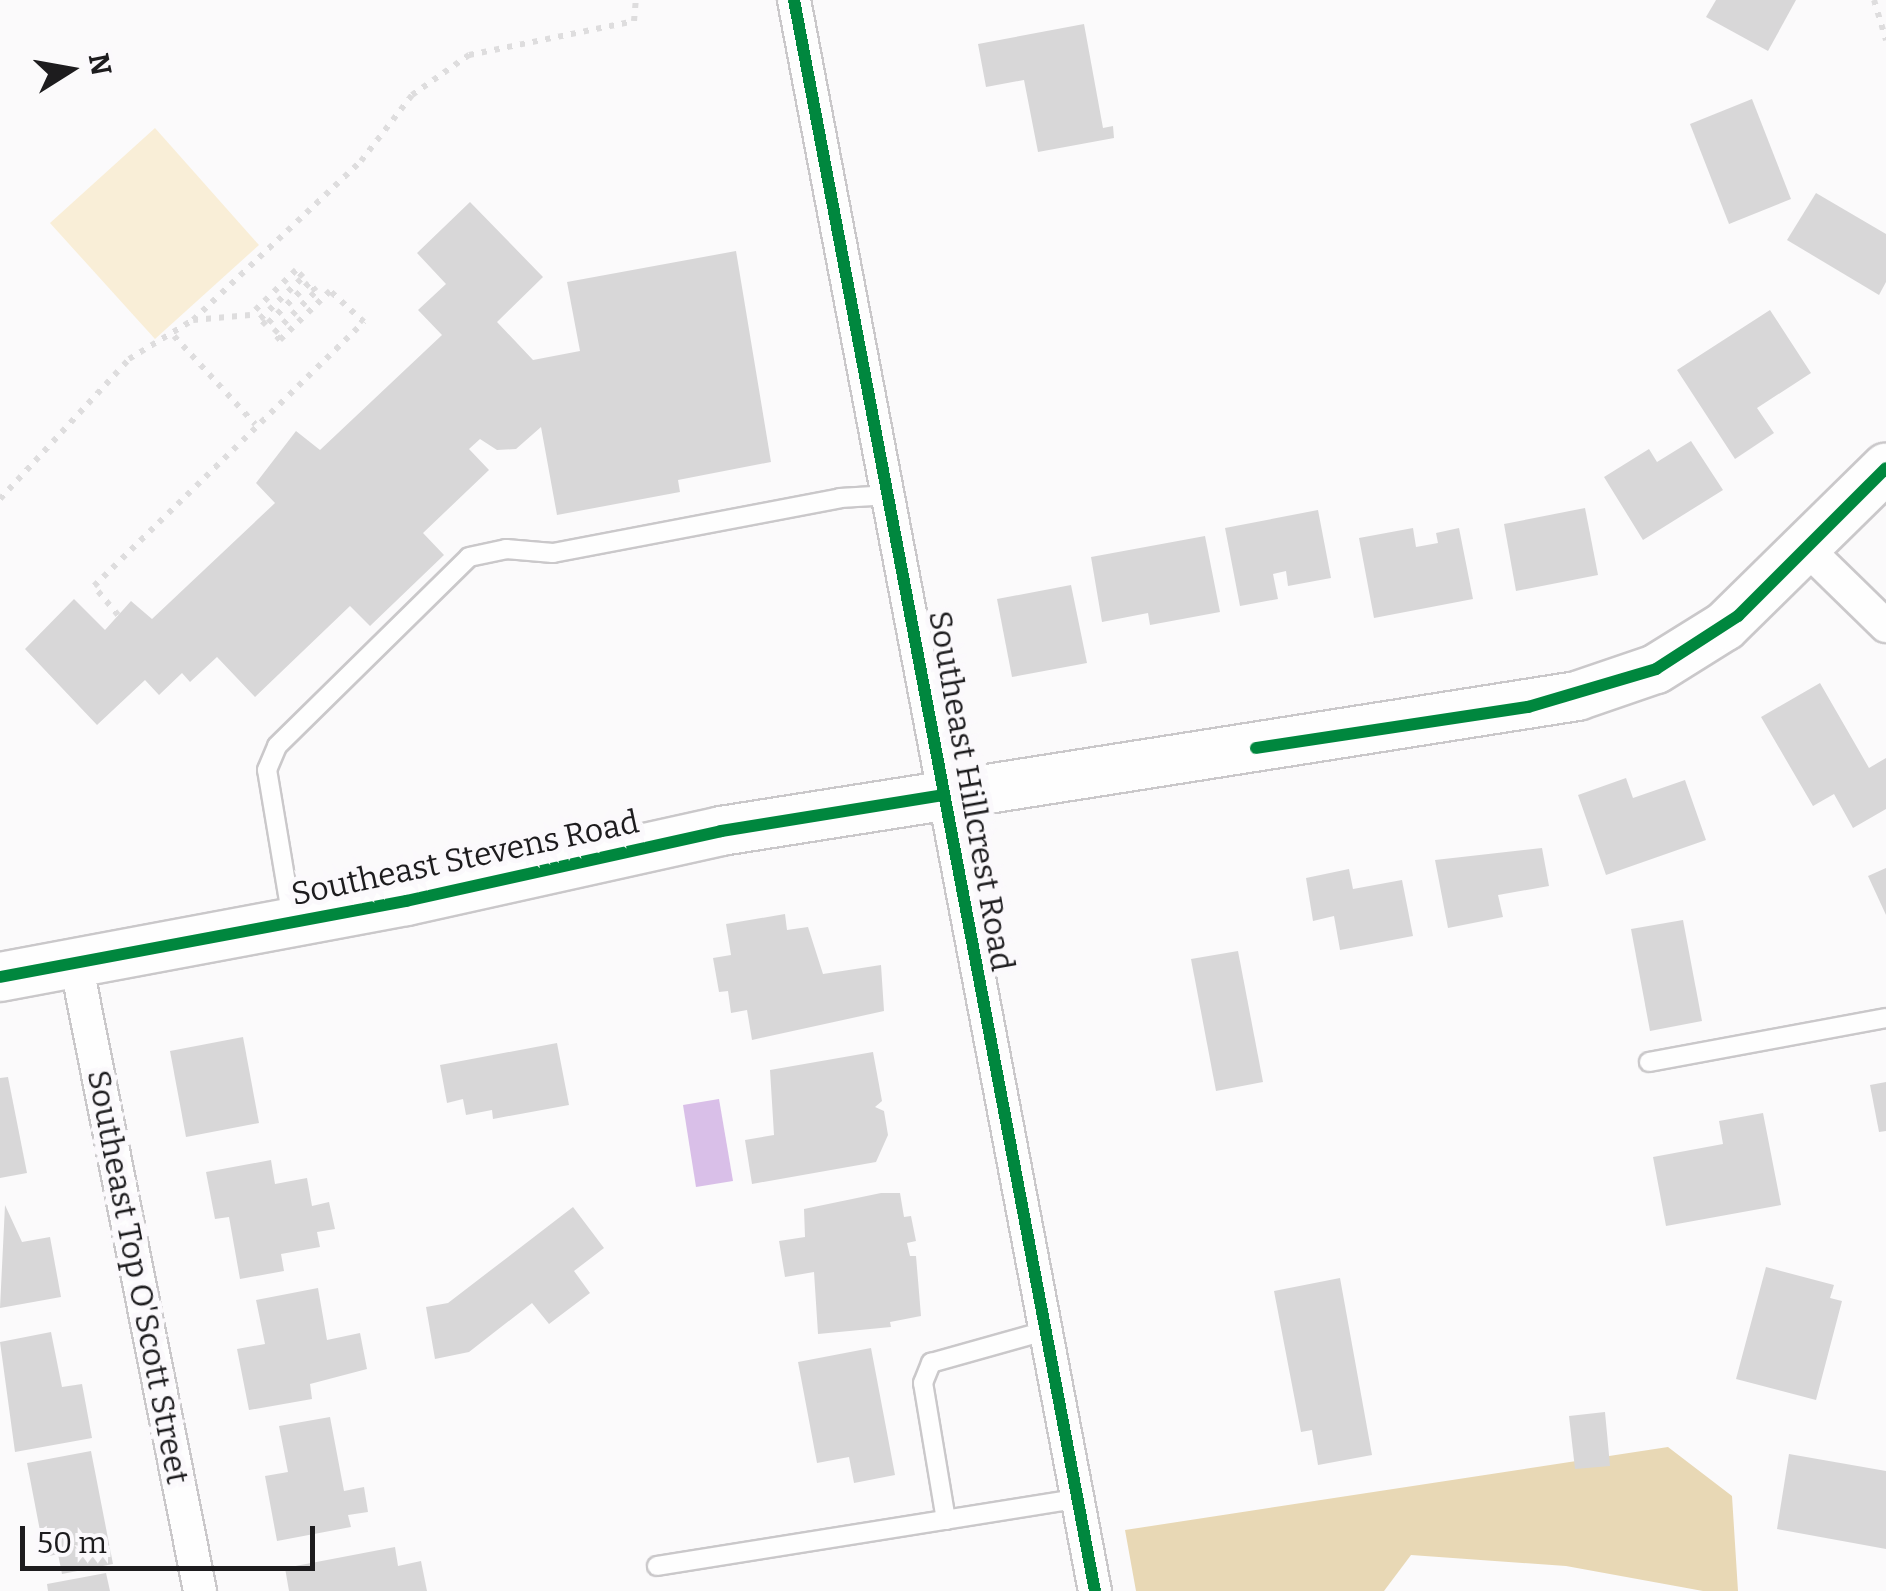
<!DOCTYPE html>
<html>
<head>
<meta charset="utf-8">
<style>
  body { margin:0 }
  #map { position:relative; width:1886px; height:1591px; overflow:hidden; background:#fbfafb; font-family:Bitter,serif }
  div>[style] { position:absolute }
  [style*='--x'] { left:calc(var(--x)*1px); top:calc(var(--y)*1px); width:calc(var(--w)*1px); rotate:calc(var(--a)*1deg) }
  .green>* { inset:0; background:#f9eed7 }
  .forest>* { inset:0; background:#e8d8b5 }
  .water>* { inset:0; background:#d9bfe8 }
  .building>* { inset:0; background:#d8d7d8 }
  .path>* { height:6px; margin-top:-3px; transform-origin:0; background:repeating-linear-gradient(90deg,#deddde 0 5px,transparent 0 13px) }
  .roads { filter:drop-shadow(2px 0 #cac8ca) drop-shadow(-2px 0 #cac8ca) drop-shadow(0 2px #cac8ca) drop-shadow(0 -2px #cac8ca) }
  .lane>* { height:18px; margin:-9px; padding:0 9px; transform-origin:9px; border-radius:9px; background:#fefefe }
  .street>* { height:32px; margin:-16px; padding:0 16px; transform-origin:16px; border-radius:16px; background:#fefefe }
  .secondary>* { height:48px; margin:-24px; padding:0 24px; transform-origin:24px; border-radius:24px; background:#fefefe }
  .cycleway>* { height:12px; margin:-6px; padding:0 6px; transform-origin:6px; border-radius:6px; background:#00873e }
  span { translate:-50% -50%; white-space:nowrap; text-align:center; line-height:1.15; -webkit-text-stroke:10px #fbf9fc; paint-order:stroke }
  .street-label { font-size:32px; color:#1d1c1e }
  .north { position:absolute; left:20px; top:20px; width:100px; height:100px; -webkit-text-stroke:8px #fbf9fc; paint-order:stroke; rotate:79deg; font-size:28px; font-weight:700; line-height:40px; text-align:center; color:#1d1c1e }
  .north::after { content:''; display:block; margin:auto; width:35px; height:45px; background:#1d1c1e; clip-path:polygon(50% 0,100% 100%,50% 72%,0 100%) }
  .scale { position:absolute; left:20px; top:1526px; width:295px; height:45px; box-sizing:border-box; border:5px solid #1d1c1e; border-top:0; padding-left:12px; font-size:30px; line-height:35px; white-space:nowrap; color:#1d1c1e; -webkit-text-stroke:8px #fbf9fc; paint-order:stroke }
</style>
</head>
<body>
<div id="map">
  <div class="green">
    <i style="clip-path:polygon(155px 128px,259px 245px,155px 339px,50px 223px)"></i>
  </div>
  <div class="forest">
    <i style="clip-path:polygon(1668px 1447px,1732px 1496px,1738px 1591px,1703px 1591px,1566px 1566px,1411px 1555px,1384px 1591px,1136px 1591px,1125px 1530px)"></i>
  </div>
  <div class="water">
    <i style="clip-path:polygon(719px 1099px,733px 1181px,696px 1187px,683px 1105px)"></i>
  </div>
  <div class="building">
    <i style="clip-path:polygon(1716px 0,1796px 0,1768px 51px,1706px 17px)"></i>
    <i style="clip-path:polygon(1084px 24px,1103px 128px,1113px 126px,1114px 138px,1038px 152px,1024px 80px,986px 87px,978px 44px)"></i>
    <i style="clip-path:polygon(1752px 99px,1791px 199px,1729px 224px,1690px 124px)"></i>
    <i style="clip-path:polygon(1816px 193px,1886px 234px,1886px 282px,1879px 295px,1787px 240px)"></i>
    <i style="clip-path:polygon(470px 202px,543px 277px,497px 322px,533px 360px,580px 351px,567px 282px,736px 251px,771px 462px,678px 480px,680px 492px,557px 515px,541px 427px,516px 449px,497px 450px,480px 439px,469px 449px,489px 470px,423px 533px,444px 555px,370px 626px,350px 606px,255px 697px,217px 657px,190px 682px,182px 673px,159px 695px,145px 680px,97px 725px,25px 649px,74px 599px,105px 630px,131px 601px,152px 619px,275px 503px,256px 483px,296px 431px,320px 450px,442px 335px,418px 310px,446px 284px,417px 253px)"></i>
    <i style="clip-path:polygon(1770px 310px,1811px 373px,1757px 408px,1774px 433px,1735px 459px,1677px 370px)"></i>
    <i style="clip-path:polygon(1691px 441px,1723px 490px,1643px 540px,1604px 477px,1649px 449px,1657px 462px)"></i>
    <i style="clip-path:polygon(1585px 508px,1598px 575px,1516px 591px,1504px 524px)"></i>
    <i style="clip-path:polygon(1318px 510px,1331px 578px,1288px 586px,1286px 571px,1273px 574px,1278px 599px,1240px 606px,1225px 528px)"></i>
    <i style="clip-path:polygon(1413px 528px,1416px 547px,1438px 543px,1436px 533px,1459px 528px,1473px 599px,1374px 618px,1359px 538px)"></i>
    <i style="clip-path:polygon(1205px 536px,1220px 612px,1150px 625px,1148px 613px,1102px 622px,1091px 557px)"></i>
    <i style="clip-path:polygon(1071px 585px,1087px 663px,1012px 677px,997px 599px)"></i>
    <i style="clip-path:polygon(1820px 683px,1869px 768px,1886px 758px,1886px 809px,1853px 828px,1834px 794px,1813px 806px,1761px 717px)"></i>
    <i style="clip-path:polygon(1626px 778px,1633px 798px,1685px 780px,1706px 840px,1606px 875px,1578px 795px)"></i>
    <i style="clip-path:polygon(1542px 848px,1549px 886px,1498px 895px,1503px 917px,1448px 928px,1435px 860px)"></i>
    <i style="clip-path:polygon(1886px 868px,1886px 915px,1868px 876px)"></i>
    <i style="clip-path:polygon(1349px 869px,1353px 889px,1402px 880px,1413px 936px,1340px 950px,1334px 916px,1313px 921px,1306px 878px)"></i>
    <i style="clip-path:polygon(785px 914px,787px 930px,808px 927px,823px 974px,881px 965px,884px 1011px,752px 1040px,747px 1010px,731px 1013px,728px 991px,719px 992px,713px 958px,731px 955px,726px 924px)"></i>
    <i style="clip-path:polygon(1683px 920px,1702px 1021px,1650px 1031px,1631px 929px)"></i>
    <i style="clip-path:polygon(1238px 951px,1263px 1082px,1216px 1091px,1191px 959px)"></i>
    <i style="clip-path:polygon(243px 1037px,259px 1123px,186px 1137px,170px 1051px)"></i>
    <i style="clip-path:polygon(557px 1043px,569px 1105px,493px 1119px,492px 1110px,466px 1115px,463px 1099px,447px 1103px,440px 1065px)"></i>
    <i style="clip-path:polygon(873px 1052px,882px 1101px,875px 1107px,884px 1111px,888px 1135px,876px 1162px,752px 1184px,745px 1140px,774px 1135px,770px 1070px)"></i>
    <i style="clip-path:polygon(8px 1077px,27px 1173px,0 1178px,0 1078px)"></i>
    <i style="clip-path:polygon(1886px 1082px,1886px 1131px,1879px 1132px,1870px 1085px)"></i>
    <i style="clip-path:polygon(1763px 1113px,1781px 1205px,1666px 1226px,1653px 1157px,1723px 1144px,1719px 1121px)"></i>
    <i style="clip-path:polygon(271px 1160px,275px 1184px,307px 1178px,312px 1206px,329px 1202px,335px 1229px,317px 1232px,320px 1247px,281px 1254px,284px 1271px,240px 1279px,229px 1217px,215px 1219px,206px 1172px)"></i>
    <i style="clip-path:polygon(881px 1193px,900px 1193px,904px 1217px,911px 1216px,916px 1241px,907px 1243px,910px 1256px,916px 1256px,921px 1316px,890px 1322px,891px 1327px,818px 1334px,814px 1272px,785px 1277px,779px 1241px,805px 1237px,804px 1209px)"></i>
    <i style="clip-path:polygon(5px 1205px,22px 1242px,50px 1237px,61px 1297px,0 1308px)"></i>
    <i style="clip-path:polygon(573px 1207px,604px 1248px,574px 1271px,590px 1293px,549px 1324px,532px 1303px,469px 1352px,435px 1359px,426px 1307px,448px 1303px)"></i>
    <i style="clip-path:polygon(1766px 1267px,1834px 1285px,1830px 1298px,1842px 1301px,1816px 1400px,1736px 1379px)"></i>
    <i style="clip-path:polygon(1340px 1278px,1372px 1455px,1318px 1465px,1312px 1430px,1301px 1432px,1274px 1291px)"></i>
    <i style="clip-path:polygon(318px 1288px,327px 1340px,360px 1333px,367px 1369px,310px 1384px,312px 1399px,249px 1410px,237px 1349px,265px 1344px,256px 1300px)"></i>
    <i style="clip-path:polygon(51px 1332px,62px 1387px,82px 1384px,92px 1438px,15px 1452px,0 1342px)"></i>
    <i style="clip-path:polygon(871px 1348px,895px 1475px,854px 1483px,849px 1457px,817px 1463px,798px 1362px)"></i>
    <i style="clip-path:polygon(1605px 1412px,1610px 1466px,1575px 1469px,1569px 1416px)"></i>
    <i style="clip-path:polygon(330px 1417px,344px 1491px,364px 1487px,368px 1512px,348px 1515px,351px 1527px,277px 1541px,265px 1476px,288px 1472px,279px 1426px)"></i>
    <i style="clip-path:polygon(91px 1451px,113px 1564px,62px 1574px,58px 1554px,45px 1557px,27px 1463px)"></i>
    <i style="clip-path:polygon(1789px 1454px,1886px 1471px,1886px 1549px,1777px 1529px)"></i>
    <i style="clip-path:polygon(395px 1547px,398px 1566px,421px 1561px,427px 1591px,289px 1591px,285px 1568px)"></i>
    <i style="clip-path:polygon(106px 1573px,110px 1591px,48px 1591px,47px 1584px)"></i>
  </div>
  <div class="path">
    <i style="--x:1874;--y:0;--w:42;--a:73.3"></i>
    <i style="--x:174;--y:336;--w:120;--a:47.4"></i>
    <i style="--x:0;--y:499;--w:190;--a:-47.3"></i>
    <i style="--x:129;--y:359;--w:75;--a:-31.4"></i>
    <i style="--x:193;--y:320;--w:231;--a:-43.4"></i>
    <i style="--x:361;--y:161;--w:83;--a:-52.3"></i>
    <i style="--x:412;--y:95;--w:70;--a:-35.1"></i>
    <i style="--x:469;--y:55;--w:168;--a:-11.6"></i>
    <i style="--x:634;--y:21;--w:21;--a:-85"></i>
    <i style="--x:118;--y:615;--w:38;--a:-130"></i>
    <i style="--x:94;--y:586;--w:378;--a:-44.4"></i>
    <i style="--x:364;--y:322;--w:46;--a:-137.6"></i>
    <i style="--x:330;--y:291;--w:70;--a:135.6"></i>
    <i style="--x:280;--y:340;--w:9;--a:-131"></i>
    <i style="--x:274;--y:333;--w:59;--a:-45"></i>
    <i style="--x:316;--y:291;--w:11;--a:-131"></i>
    <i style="--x:309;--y:283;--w:60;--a:135.7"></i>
    <i style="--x:266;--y:325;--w:8;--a:-135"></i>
    <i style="--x:260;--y:319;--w:60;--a:-44.3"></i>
    <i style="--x:303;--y:277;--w:10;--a:-135"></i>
    <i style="--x:296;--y:270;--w:64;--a:135.6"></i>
    <i style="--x:250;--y:315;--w:57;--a:175"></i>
  </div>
  <div class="roads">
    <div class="lane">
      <i style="--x:292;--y:919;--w:151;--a:-99.5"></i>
      <i style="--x:267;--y:770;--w:26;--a:-67"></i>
      <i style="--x:277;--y:746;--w:269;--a:-44.5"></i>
      <i style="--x:469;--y:557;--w:38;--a:-12"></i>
      <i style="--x:506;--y:549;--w:47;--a:4.9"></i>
      <i style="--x:553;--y:553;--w:292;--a:-10.8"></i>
      <i style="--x:840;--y:498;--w:50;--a:-3.4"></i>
      <i style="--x:1649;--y:1062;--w:241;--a:-10.5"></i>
      <i style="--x:946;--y:1520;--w:139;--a:-99.5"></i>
      <i style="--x:923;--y:1383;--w:22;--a:-68"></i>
      <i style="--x:931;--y:1363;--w:118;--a:-15.7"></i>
      <i style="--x:657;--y:1566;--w:425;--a:-9.1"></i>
    </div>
    <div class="street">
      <i style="--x:794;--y:0;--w:1619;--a:79.29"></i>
      <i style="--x:1808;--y:550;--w:109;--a:44.3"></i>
      <i style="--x:76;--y:963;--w:640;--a:78.83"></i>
    </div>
    <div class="secondary">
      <i style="--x:0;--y:977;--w:413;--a:-10.6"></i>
      <i style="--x:406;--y:901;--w:323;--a:-12.5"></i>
      <i style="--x:721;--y:831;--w:867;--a:-8.96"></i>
      <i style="--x:1577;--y:696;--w:83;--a:-18.9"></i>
      <i style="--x:1656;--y:669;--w:81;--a:-31.9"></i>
      <i style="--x:1725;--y:626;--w:226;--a:-44.5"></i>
    </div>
  </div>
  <div class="cycleway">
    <i style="--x:794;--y:0;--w:1619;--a:79.29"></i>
    <i style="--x:1256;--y:748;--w:275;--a:-8.6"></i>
    <i style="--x:1528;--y:707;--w:134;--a:-16.5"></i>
    <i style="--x:1656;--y:669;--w:98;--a:-32.9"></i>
    <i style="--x:1738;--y:616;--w:209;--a:-45"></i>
    <i style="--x:0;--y:977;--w:413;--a:-10.6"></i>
    <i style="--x:406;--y:901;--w:323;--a:-12.5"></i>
    <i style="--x:721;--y:831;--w:225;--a:-9.2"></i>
  </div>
  <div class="street-label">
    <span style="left:971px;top:791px;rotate:80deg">Southeast Hillcrest Road</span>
    <span style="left:465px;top:858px;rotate:-12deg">Southeast Stevens Road</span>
    <span style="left:138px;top:1277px;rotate:79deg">Southeast Top O'Scott Street</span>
  </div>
  <div class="north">N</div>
  <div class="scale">50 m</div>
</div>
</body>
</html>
